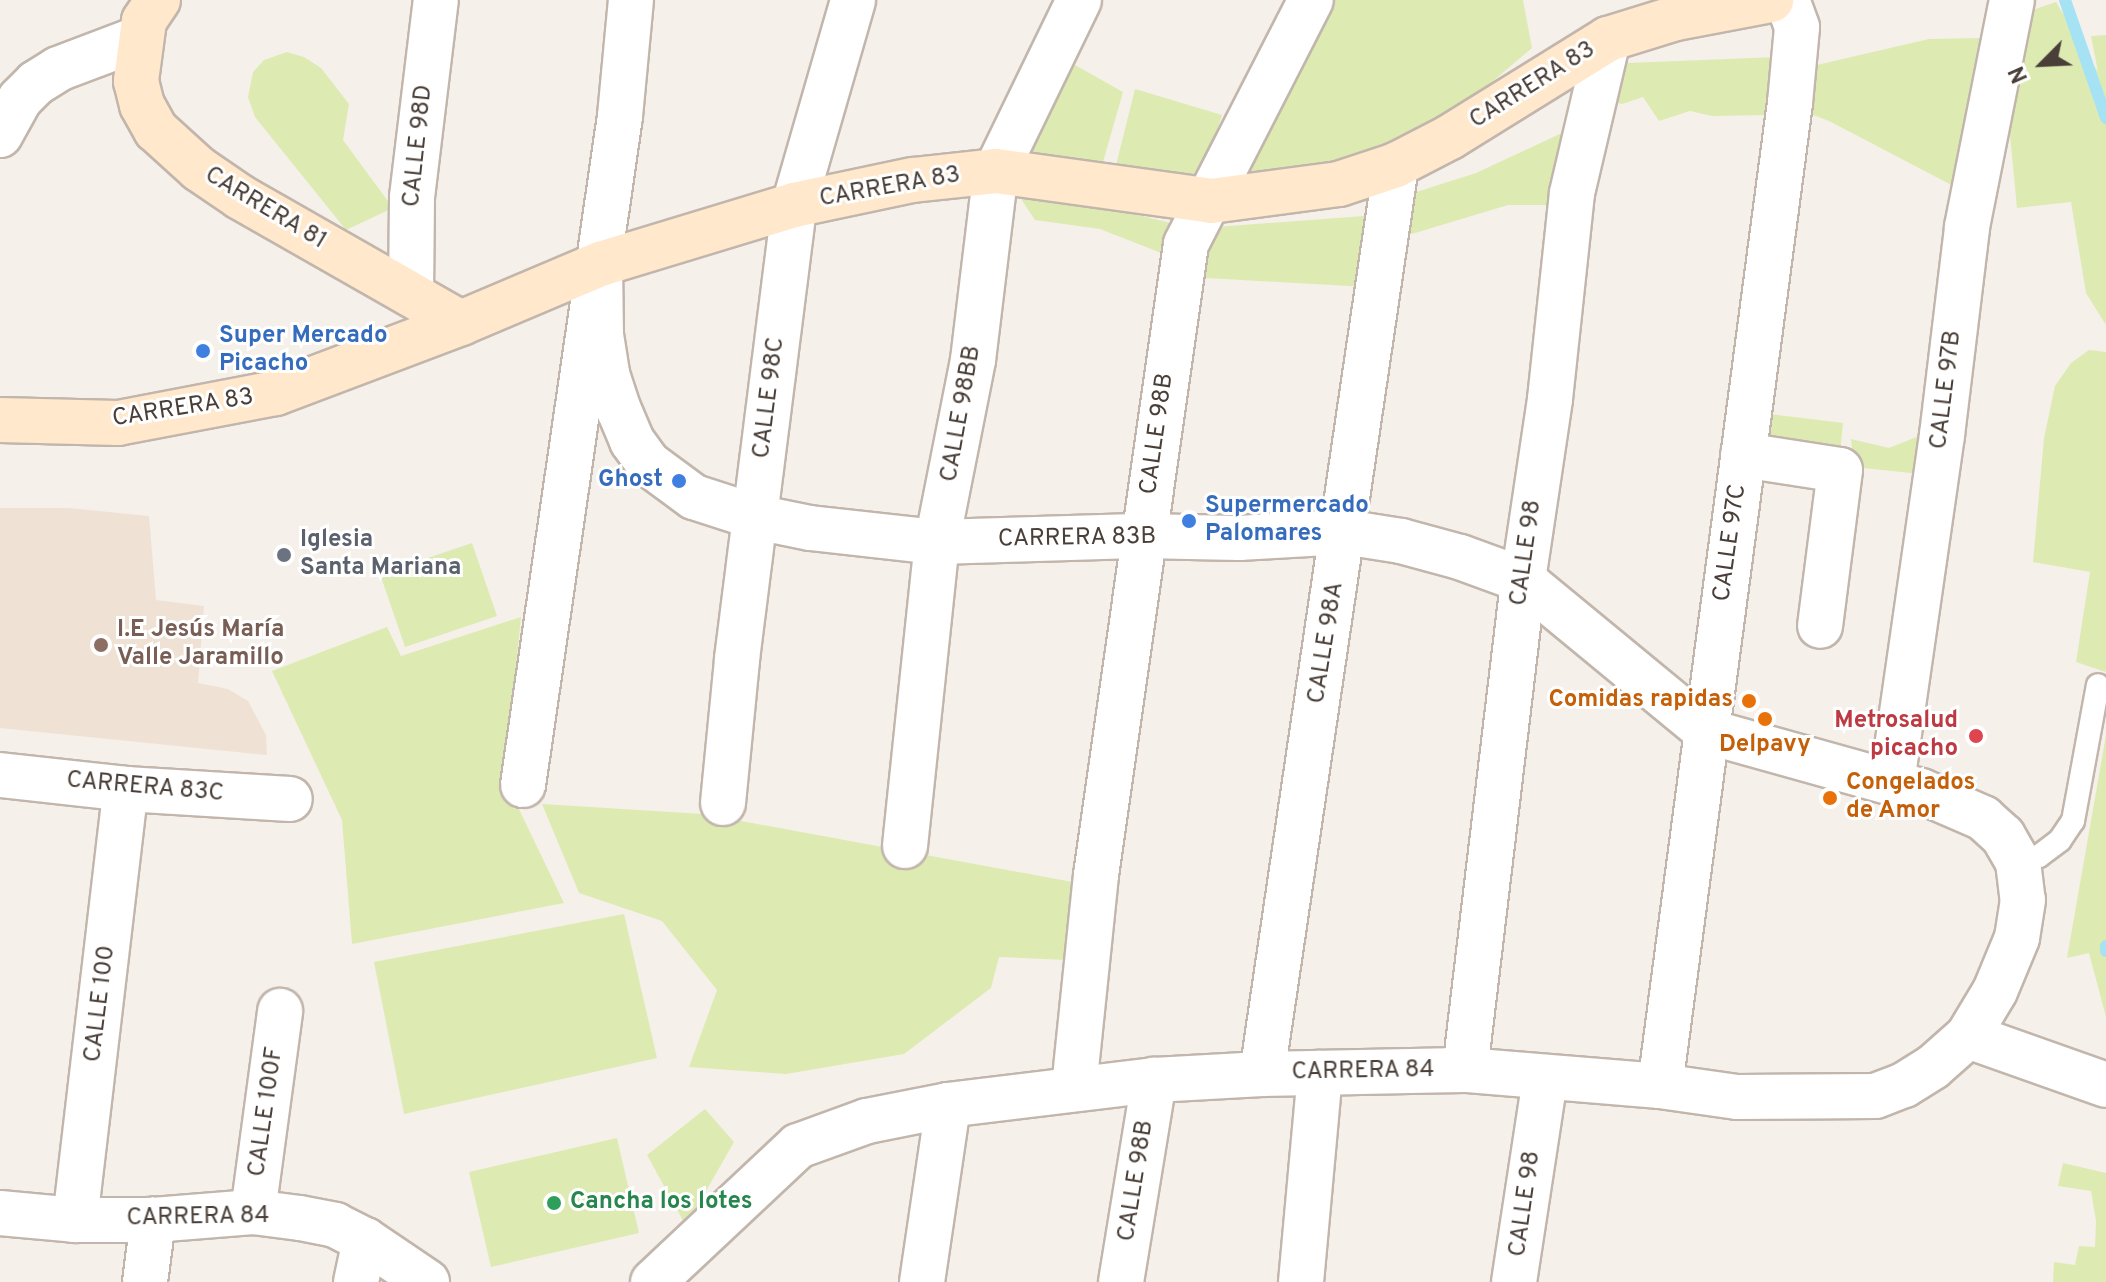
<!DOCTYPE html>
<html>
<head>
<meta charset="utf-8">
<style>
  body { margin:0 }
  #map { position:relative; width:2106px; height:1282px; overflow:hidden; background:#f6f0ea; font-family:Overpass,sans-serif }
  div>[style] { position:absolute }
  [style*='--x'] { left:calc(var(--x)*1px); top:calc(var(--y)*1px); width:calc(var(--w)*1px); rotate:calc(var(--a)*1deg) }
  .education>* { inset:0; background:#efe2d4 }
  .green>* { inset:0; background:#ddebb2 }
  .stream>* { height:12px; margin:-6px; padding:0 6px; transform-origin:6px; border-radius:6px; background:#a5e3f4 }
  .roads { filter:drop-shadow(2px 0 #c2b6ac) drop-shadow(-2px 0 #c2b6ac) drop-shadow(0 2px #c2b6ac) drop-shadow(0 -2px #c2b6ac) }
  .lane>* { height:22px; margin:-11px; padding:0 11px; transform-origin:11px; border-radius:11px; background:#fff }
  .street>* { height:44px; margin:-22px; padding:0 22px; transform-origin:22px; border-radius:22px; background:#fff }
  .secondary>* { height:44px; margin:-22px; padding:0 22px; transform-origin:22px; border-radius:22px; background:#ffe8cb }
  .dots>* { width:22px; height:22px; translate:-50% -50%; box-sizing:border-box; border:4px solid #fff; border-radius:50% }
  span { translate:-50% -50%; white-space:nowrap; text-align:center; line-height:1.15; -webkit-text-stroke:6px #fff; paint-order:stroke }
  .street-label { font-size:24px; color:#4a3f38 }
  .shop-label { font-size:24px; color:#366cbe; font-weight:700 }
  .left { translate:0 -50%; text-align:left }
  .right { translate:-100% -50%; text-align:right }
  .worship-label { font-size:24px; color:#5b616d; font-weight:700 }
  .education-label { font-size:24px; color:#785e54; font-weight:700 }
  .food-label { font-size:24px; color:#c56008; font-weight:700 }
  .health-label { font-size:24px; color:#be3a42; font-weight:700 }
  .leisure-label { font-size:24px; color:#27864d; font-weight:700 }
  .north { position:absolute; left:2002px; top:24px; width:80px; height:80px; -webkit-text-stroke:6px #fff; paint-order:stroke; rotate:246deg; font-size:22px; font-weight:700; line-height:32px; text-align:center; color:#4a3f38 }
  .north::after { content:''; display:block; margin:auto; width:28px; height:36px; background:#4a3f38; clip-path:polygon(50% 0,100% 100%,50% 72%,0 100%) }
</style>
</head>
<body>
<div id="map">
  <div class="education">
    <i style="clip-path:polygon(0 508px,69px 508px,149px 516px,156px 600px,204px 606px,198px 683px,228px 689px,248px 701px,266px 735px,267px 755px,0 728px)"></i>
  </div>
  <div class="green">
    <i style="clip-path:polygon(1329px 0,1523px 0,1532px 48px,1453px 115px,1392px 151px,1246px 181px)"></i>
    <i style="clip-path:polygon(2056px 2px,2098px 72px,2091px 36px,2106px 35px,2106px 325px,2086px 293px,2071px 202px,2017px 208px,2008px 115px,2021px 14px)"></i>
    <i style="clip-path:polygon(1981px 38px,1961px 190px,1829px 121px,1800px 110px,1804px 68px,1929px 39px)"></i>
    <i style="clip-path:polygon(287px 52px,304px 57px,321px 68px,349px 104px,343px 140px,393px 208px,346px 230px,255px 117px,248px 97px,253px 72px,264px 60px)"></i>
    <i style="clip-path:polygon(1776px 57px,1772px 115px,1712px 116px,1690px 111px,1659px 121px,1643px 97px,1622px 104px,1602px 99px,1606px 79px,1628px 63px)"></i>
    <i style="clip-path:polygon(1075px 65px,1123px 92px,1101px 169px,1018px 160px)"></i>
    <i style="clip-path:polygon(1135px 89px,1222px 115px,1201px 181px,1114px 173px)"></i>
    <i style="clip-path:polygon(1564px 132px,1553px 205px,1508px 205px,1405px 236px,1404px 196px,1476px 173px)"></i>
    <i style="clip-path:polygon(1011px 184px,1179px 225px,1174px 258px,1100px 229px,1035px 220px)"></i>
    <i style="clip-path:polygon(1377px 215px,1367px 287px,1189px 277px,1202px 228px)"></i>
    <i style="clip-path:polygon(2089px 350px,2106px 352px,2106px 672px,2076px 662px,2090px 572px,2033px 562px,2044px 438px,2055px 386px,2071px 363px)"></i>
    <i style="clip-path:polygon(1753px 412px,1843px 423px,1839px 462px,1774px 453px)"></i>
    <i style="clip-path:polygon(1924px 434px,1920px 474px,1854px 467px,1851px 439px,1889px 448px)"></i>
    <i style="clip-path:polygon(472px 543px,497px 616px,405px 647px,380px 574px)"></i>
    <i style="clip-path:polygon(521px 617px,505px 780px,564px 903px,352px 944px,342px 820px,272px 671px,387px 627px,401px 656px)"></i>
    <i style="clip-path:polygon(2106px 735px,2106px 1017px,2089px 953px,2067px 958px)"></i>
    <i style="clip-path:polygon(542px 804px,703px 814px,1078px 883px,1066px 960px,999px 957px,991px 988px,904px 1054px,786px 1074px,689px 1067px,717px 990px,662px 921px,579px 893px)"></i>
    <i style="clip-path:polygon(624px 914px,657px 1058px,404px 1114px,374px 962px)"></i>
    <i style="clip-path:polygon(705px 1109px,734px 1142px,686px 1226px,647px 1155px)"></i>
    <i style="clip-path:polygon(617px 1138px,639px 1233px,491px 1267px,469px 1172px)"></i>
    <i style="clip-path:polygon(2063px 1163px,2106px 1173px,2106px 1282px,2053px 1282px,2054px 1262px,2075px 1265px,2079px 1246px,2095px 1247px,2096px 1221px,2091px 1191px,2058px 1186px)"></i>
  </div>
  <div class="stream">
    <i style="--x:2065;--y:0;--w:125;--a:70.8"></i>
    <i style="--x:2106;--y:946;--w:5;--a:90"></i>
  </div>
  <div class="roads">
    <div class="lane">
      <i style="--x:2018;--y:862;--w:22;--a:-16"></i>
      <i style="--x:2039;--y:856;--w:26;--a:-37"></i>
      <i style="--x:2060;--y:840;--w:23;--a:-56"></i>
      <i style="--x:2073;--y:821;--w:138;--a:-79.6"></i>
    </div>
    <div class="street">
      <i style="--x:0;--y:135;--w:41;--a:-60.9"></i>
      <i style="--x:20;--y:99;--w:23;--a:-45"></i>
      <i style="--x:36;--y:83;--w:26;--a:-32"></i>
      <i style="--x:58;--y:69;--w:88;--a:-20.7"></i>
      <i style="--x:600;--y:264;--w:71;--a:89.2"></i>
      <i style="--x:601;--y:335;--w:39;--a:81"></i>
      <i style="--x:607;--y:374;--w:38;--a:72"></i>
      <i style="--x:619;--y:410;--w:34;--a:67"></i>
      <i style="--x:632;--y:441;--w:29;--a:54"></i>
      <i style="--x:649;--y:464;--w:56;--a:36.3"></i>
      <i style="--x:694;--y:497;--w:65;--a:17.9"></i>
      <i style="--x:756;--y:517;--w:55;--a:11.5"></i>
      <i style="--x:810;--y:528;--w:128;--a:6.3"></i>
      <i style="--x:937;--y:542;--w:207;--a:-1.7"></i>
      <i style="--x:1144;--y:536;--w:95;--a:1.2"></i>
      <i style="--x:1239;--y:538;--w:105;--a:-3.3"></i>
      <i style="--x:1344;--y:532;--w:58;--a:9"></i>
      <i style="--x:1401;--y:541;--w:61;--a:15.2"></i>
      <i style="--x:1460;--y:557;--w:67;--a:20.1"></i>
      <i style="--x:1523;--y:580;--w:237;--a:39.5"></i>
      <i style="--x:1706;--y:731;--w:223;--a:15.6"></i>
      <i style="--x:1921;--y:791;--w:68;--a:23.5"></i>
      <i style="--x:1983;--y:818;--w:27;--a:42"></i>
      <i style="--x:2003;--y:836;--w:30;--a:60"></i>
      <i style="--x:2018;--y:862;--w:38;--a:83"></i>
      <i style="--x:2023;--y:900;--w:38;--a:99"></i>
      <i style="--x:2017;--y:938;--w:57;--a:112.5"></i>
      <i style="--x:1995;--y:991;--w:52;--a:121"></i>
      <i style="--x:1968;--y:1036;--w:47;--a:138.5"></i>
      <i style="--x:1933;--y:1067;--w:34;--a:148"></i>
      <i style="--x:1904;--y:1085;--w:31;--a:159"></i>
      <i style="--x:1875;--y:1096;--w:138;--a:179.6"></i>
      <i style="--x:1737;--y:1097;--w:78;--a:-171.9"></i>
      <i style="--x:1660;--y:1086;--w:196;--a:-175.3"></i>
      <i style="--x:1465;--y:1070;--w:203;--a:178.9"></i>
      <i style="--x:1262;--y:1074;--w:108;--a:176.8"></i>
      <i style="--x:1154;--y:1080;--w:208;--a:173.1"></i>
      <i style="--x:948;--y:1105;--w:83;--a:168.8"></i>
      <i style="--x:867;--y:1121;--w:73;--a:160.1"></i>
      <i style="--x:798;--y:1146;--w:199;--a:136.8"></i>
      <i style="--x:411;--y:294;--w:97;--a:-89.4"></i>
      <i style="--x:412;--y:197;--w:198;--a:-83.1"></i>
      <i style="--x:1743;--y:455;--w:98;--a:8.8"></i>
      <i style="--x:1840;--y:470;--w:157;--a:97.3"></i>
      <i style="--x:0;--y:775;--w:127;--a:6.3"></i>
      <i style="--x:126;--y:789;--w:164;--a:3.5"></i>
      <i style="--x:1892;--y:782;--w:351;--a:-81.8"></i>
      <i style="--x:1942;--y:435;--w:209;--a:-83.1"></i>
      <i style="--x:1967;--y:227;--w:231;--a:-78.8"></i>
      <i style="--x:523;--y:785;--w:676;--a:-81.75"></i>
      <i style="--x:620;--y:116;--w:117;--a:-84.6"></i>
      <i style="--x:723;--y:803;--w:145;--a:-84.4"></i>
      <i style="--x:737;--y:659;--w:458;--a:-82.8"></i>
      <i style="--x:794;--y:205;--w:213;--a:-73.9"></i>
      <i style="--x:905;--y:846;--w:306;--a:-84"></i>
      <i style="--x:937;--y:542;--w:186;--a:-78.8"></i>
      <i style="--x:973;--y:360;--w:190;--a:-83.1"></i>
      <i style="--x:996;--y:171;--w:190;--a:-64.1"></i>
      <i style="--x:1968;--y:1036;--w:146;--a:19.5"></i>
      <i style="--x:1465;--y:1070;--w:493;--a:-83.2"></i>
      <i style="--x:1523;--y:580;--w:183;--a:-81.5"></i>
      <i style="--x:1550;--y:399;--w:207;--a:-83.9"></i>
      <i style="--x:1572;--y:193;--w:158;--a:-76.8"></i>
      <i style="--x:1262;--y:1074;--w:919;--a:-81.61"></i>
      <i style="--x:1660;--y:1086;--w:992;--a:-82.47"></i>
      <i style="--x:1790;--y:103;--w:76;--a:-84.7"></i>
      <i style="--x:1797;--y:27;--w:29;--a:-110"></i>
      <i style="--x:1074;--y:1088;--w:214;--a:-84.1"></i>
      <i style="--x:1096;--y:875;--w:637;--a:-81.88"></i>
      <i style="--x:1186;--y:244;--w:274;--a:-62.9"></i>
      <i style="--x:253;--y:1212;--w:203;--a:-82.3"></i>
      <i style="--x:0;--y:1213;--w:75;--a:5.3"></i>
      <i style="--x:75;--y:1220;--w:78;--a:0"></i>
      <i style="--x:153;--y:1220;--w:100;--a:-4.6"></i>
      <i style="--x:253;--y:1212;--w:47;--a:7.3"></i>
      <i style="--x:300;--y:1218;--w:36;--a:11"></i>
      <i style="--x:335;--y:1225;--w:34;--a:27"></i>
      <i style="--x:365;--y:1240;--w:75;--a:34.1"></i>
      <i style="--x:75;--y:1220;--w:434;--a:-83.3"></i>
      <i style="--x:145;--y:1282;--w:63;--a:-82.6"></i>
      <i style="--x:356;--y:1282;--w:43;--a:-77.9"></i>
      <i style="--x:922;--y:1282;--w:179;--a:-81.6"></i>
      <i style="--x:1121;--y:1282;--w:205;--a:-80.7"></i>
      <i style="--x:1301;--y:1282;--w:210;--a:-84.8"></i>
      <i style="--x:1514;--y:1282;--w:205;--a:-81.3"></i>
    </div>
    <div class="secondary">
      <i style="--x:158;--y:0;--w:25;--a:124"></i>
      <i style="--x:144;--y:21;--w:61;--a:97.6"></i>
      <i style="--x:136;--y:81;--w:25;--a:76"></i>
      <i style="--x:142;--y:105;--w:29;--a:61"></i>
      <i style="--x:156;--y:130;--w:58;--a:42.2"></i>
      <i style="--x:199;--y:169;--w:50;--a:34.3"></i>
      <i style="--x:240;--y:197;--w:254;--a:29.7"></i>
      <i style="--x:0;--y:420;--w:118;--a:1.5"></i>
      <i style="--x:118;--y:423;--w:161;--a:-10.8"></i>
      <i style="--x:276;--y:393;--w:198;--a:-20.7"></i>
      <i style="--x:461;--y:323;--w:151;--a:-23"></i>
      <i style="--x:600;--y:264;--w:203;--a:-16.9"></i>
      <i style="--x:794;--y:205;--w:122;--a:-11.9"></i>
      <i style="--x:913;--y:180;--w:83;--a:-6.2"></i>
      <i style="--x:996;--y:171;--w:217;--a:7.9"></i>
      <i style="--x:1211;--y:201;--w:129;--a:-7.6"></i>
      <i style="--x:1339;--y:184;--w:60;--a:-18.4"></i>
      <i style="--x:1396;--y:165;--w:61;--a:-27.4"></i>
      <i style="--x:1450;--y:137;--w:186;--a:-31.8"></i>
      <i style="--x:1608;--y:39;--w:71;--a:-17.2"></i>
      <i style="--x:1676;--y:18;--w:97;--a:-10.7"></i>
    </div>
  </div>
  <div class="dots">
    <i style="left:203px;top:351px;background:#3f7fe0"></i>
    <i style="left:679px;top:481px;background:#3f7fe0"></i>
    <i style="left:1189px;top:521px;background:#3f7fe0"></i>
    <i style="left:284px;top:555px;background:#6b7280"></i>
    <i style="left:101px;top:645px;background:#8d6e63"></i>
    <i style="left:1749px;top:701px;background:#e8710a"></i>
    <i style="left:1765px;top:719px;background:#e8710a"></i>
    <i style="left:1976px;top:736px;background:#e0444e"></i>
    <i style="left:1830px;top:798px;background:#e8710a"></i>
    <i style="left:554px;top:1203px;background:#2e9e5b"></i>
  </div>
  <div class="street-label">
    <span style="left:1533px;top:86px;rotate:-32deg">CARRERA 83</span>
    <span style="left:419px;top:146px;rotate:-84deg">CALLE 98D</span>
    <span style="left:890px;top:188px;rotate:-10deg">CARRERA 83</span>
    <span style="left:265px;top:209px;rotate:31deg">CARRERA 81</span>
    <span style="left:1947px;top:390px;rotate:-83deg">CALLE 97B</span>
    <span style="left:770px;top:398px;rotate:-83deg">CALLE 98C</span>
    <span style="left:183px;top:409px;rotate:-9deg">CARRERA 83</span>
    <span style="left:962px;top:414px;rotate:-80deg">CALLE 98BB</span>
    <span style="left:1158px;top:434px;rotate:-82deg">CALLE 98B</span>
    <span style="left:1077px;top:539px;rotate:-1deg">CARRERA 83B</span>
    <span style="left:1731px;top:543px;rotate:-82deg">CALLE 97C</span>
    <span style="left:1527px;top:553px;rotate:-82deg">CALLE 98</span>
    <span style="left:1327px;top:643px;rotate:-81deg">CALLE 98A</span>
    <span style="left:145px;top:788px;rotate:5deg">CARRERA 83C</span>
    <span style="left:101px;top:1004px;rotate:-83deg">CALLE 100</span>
    <span style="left:1363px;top:1072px;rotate:-1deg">CARRERA 84</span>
    <span style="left:267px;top:1112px;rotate:-82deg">CALLE 100F</span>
    <span style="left:1137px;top:1181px;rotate:-81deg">CALLE 98B</span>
    <span style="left:1526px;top:1204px;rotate:-82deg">CALLE 98</span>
    <span style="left:198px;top:1218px;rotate:-1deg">CARRERA 84</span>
  </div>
  <div class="shop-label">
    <span class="left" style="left:219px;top:351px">Super Mercado<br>Picacho</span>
    <span class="right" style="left:663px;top:481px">Ghost</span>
    <span class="left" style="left:1205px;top:521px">Supermercado<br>Palomares</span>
  </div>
  <div class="worship-label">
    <span class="left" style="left:300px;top:555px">Iglesia<br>Santa Mariana</span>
  </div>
  <div class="education-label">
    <span class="left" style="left:117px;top:645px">I.E Jesús María<br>Valle Jaramillo</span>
  </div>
  <div class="food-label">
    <span class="right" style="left:1733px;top:701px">Comidas rapidas</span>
    <span style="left:1765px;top:746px">Delpavy</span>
    <span class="left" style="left:1846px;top:798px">Congelados<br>de Amor</span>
  </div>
  <div class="health-label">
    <span class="right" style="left:1958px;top:736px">Metrosalud<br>picacho</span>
  </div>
  <div class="leisure-label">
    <span class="left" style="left:570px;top:1203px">Cancha los lotes</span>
  </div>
  <div class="north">N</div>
</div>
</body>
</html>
